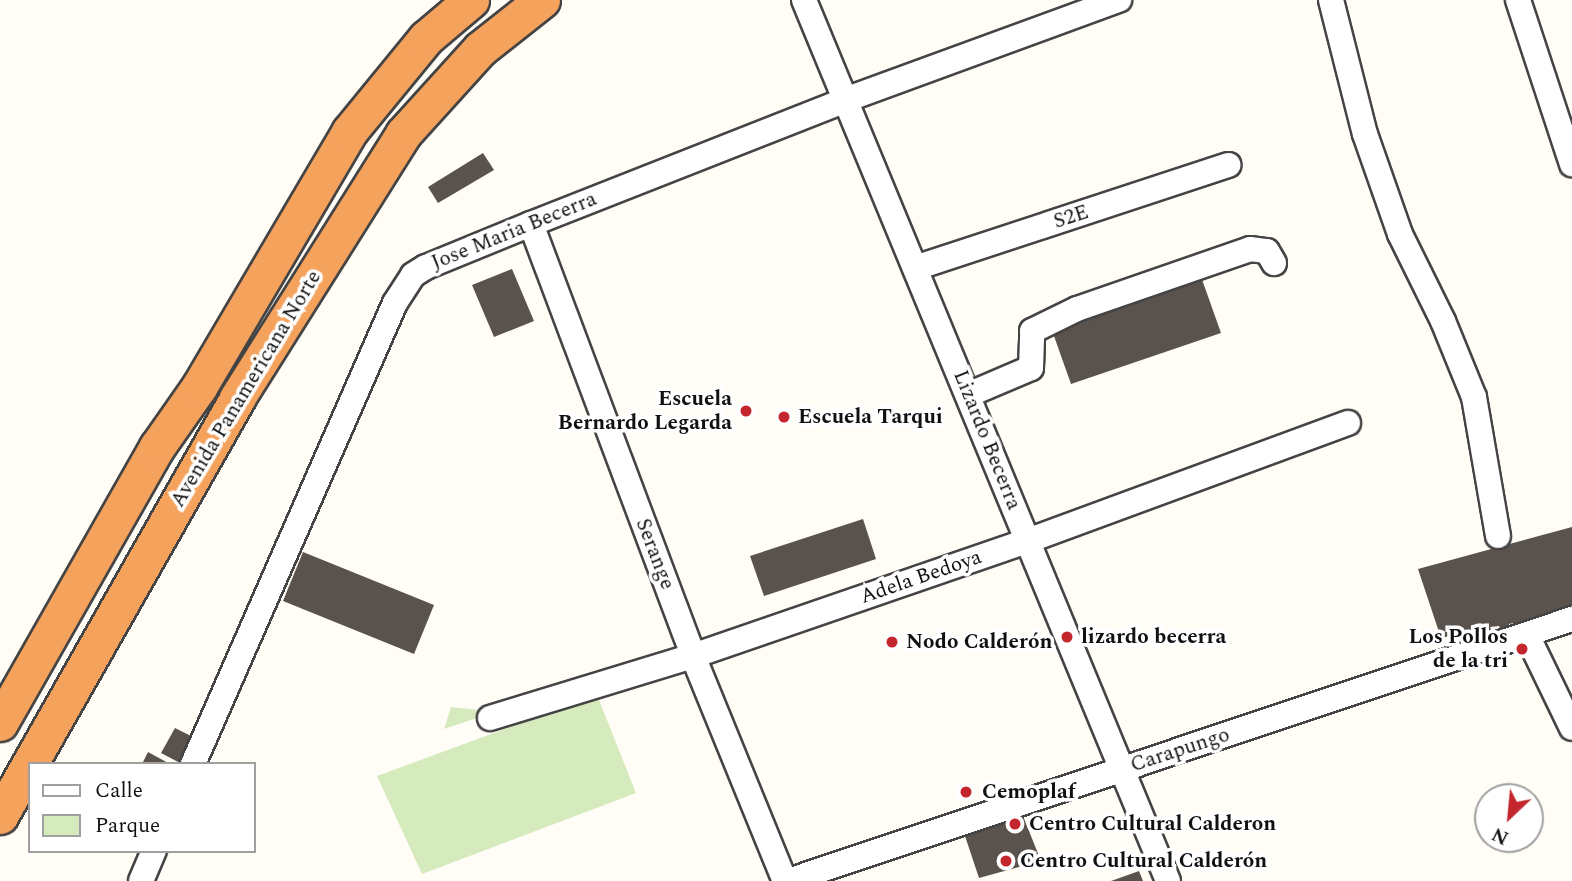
<!DOCTYPE html>
<html>
<head>
<meta charset="utf-8">
<style>
  body { margin:0 }
  #map { position:relative; width:1572px; height:881px; overflow:hidden; background:#fffdf5; font-family:Spectral,serif }
  div>[style] { position:absolute }
  [style*='--x'] { left:calc(var(--x)*1px); top:calc(var(--y)*1px); width:calc(var(--w)*1px); rotate:calc(var(--a)*1deg) }
  .green>* { inset:0; background:#d5ebbd }
  .building>* { inset:0; background:#5a524d }
  .roads { filter:drop-shadow(2px 0 #444) drop-shadow(-2px 0 #444) drop-shadow(0 2px #444) drop-shadow(0 -2px #444) }
  .minor>* { height:24px; margin:-12px; padding:0 12px; transform-origin:12px; border-radius:12px; background:#fff }
  .highway>* { height:35px; margin:-17.5px; padding:0 17.5px; transform-origin:17.5px; border-radius:17.5px; background:#f5a25d }
  .dots>* { width:19px; height:19px; translate:-50% -50%; box-sizing:border-box; border:4px solid #fff; border-radius:50% }
  span { translate:-50% -50%; white-space:nowrap; text-align:center; line-height:1.15; -webkit-text-stroke:7px #fff; paint-order:stroke }
  .street-label { font-size:21px; color:#111 }
  .poi-label { font-size:21px; color:#111; font-weight:700 }
  .right { translate:-100% -50%; text-align:right }
  .left { translate:0 -50%; text-align:left }
  .legend { position:absolute; left:28px; top:762px; width:228px; height:91px; box-sizing:border-box; background:#fff; border:2px solid #a0a0a0; margin:0; padding:9px 12px; list-style:none; font-size:21px; color:#111 }
  .legend li { display:flex; align-items:center; gap:14px; height:35px }
  .legend b { width:35px; border:2px solid #a0a0a0 }
  .north { position:absolute; left:1474px; top:783px; width:70px; height:70px; box-sizing:border-box; background:#fff; border:2px solid #a0a0a0; border-radius:50%; rotate:206deg; font-size:19px; font-weight:700; line-height:28px; text-align:center; color:#111 }
  .north::after { content:''; display:block; margin:auto; width:24px; height:32px; background:#c4262e; clip-path:polygon(50% 0,100% 100%,50% 72%,0 100%) }
</style>
</head>
<body>
<div id="map">
  <div class="green">
    <i style="clip-path:polygon(597px 695px,636px 793px,422px 874px,377px 776px)"></i>
    <i style="clip-path:polygon(451px 707px,479px 710px,486px 715px,444px 729px)"></i>
  </div>
  <div class="building">
    <i style="clip-path:polygon(483px 153px,494px 170px,438px 203px,428px 187px)"></i>
    <i style="clip-path:polygon(512px 269px,534px 321px,494px 337px,472px 285px)"></i>
    <i style="clip-path:polygon(1199px 271px,1221px 333px,1071px 384px,1049px 322px)"></i>
    <i style="clip-path:polygon(863px 519px,876px 559px,764px 596px,750px 556px)"></i>
    <i style="clip-path:polygon(1572px 527px,1572px 610px,1526px 621px,1527px 628px,1516px 631px,1514px 623px,1509px 624px,1510px 632px,1502px 634px,1499px 626px,1490px 627px,1493px 635px,1470px 639px,1469px 632px,1441px 638px,1418px 569px)"></i>
    <i style="clip-path:polygon(303px 552px,434px 605px,414px 654px,283px 601px)"></i>
    <i style="clip-path:polygon(175px 728px,195px 738px,182px 764px,161px 753px)"></i>
    <i style="clip-path:polygon(148px 752px,170px 764px,142px 764px)"></i>
    <i style="clip-path:polygon(1023px 816px,1041px 861px,979px 878px,964px 833px)"></i>
    <i style="clip-path:polygon(1139px 871px,1143px 881px,1111px 881px)"></i>
  </div>
  <div class="roads">
    <div class="minor">
      <i style="--x:804;--y:0;--w:953;--a:67.55"></i>
      <i style="--x:1331;--y:0;--w:138;--a:75.8"></i>
      <i style="--x:1365;--y:134;--w:106;--a:70.7"></i>
      <i style="--x:1400;--y:234;--w:97;--a:63.7"></i>
      <i style="--x:1443;--y:321;--w:82;--a:67.8"></i>
      <i style="--x:1474;--y:397;--w:141;--a:80.2"></i>
      <i style="--x:1518;--y:0;--w:173;--a:71.8"></i>
      <i style="--x:531;--y:224;--w:461;--a:69.4"></i>
      <i style="--x:693;--y:656;--w:243;--a:67.8"></i>
      <i style="--x:915;--y:268;--w:330;--a:-18.2"></i>
      <i style="--x:970;--y:394;--w:66;--a:-23.1"></i>
      <i style="--x:1031;--y:368;--w:37;--a:-88"></i>
      <i style="--x:1032;--y:331;--w:50;--a:-26.1"></i>
      <i style="--x:1077;--y:309;--w:183;--a:-19.1"></i>
      <i style="--x:1250;--y:249;--w:17;--a:7"></i>
      <i style="--x:1267;--y:251;--w:14;--a:60"></i>
      <i style="--x:1527;--y:635;--w:103;--a:64.2"></i>
      <i style="--x:490;--y:718;--w:212;--a:-17"></i>
      <i style="--x:693;--y:656;--w:353;--a:-19"></i>
      <i style="--x:1027;--y:541;--w:342;--a:-20.2"></i>
      <i style="--x:193;--y:764;--w:503;--a:-66.34"></i>
      <i style="--x:395;--y:303;--w:33;--a:-57"></i>
      <i style="--x:413;--y:275;--w:15;--a:-32"></i>
      <i style="--x:426;--y:267;--w:113;--a:-22.3"></i>
      <i style="--x:531;--y:224;--w:338;--a:-21.5"></i>
      <i style="--x:845;--y:100;--w:292;--a:-20.1"></i>
      <i style="--x:141;--y:881;--w:33;--a:-67"></i>
      <i style="--x:788;--y:881;--w:827;--a:-18.48"></i>
    </div>
    <div class="highway">
      <i style="--x:0;--y:723;--w:318;--a:-60.4"></i>
      <i style="--x:157;--y:447;--w:73;--a:-55"></i>
      <i style="--x:199;--y:387;--w:296;--a:-59.5"></i>
      <i style="--x:349;--y:132;--w:122;--a:-50.7"></i>
      <i style="--x:426;--y:38;--w:59;--a:-40.2"></i>
      <i style="--x:0;--y:816;--w:481;--a:-60.4"></i>
      <i style="--x:237;--y:398;--w:312;--a:-57.8"></i>
      <i style="--x:403;--y:134;--w:115;--a:-47.8"></i>
      <i style="--x:480;--y:49;--w:79;--a:-38.3"></i>
    </div>
  </div>
  <div class="dots">
    <i style="left:746px;top:411px;background:#c4262e"></i>
    <i style="left:784px;top:417px;background:#c4262e"></i>
    <i style="left:1067px;top:637px;background:#c4262e"></i>
    <i style="left:892px;top:642px;background:#c4262e"></i>
    <i style="left:1522px;top:649px;background:#c4262e"></i>
    <i style="left:966px;top:792px;background:#c4262e"></i>
    <i style="left:1015px;top:824px;background:#c4262e"></i>
    <i style="left:1006px;top:861px;background:#c4262e"></i>
  </div>
  <div class="street-label">
    <span style="left:1071px;top:217px;rotate:-18deg">S2E</span>
    <span style="left:514px;top:231px;rotate:-22deg">Jose Maria Becerra</span>
    <span style="left:246px;top:389px;rotate:-59deg">Avenida Panamericana Norte</span>
    <span style="left:987px;top:440px;rotate:68deg">Lizardo Becerra</span>
    <span style="left:655px;top:554px;rotate:69deg">Serange</span>
    <span style="left:921px;top:577px;rotate:-19deg">Adela Bedoya</span>
    <span style="left:1180px;top:750px;rotate:-18deg">Carapungo</span>
  </div>
  <div class="poi-label">
    <span class="right" style="left:732px;top:411px">Escuela<br>Bernardo Legarda</span>
    <span class="left" style="left:798px;top:417px">Escuela Tarqui</span>
    <span class="left" style="left:1081px;top:637px">lizardo becerra</span>
    <span class="right" style="left:1508px;top:649px">Los Pollos<br>de la tri</span>
    <span class="left" style="left:906px;top:642px">Nodo Calderón</span>
    <span class="left" style="left:982px;top:792px">Cemoplaf</span>
    <span class="left" style="left:1029px;top:824px">Centro Cultural Calderon</span>
    <span class="left" style="left:1020px;top:861px">Centro Cultural Calderón</span>
  </div>
  <ul class="legend">
  <li><b style="height:9px;background:#fff"></b>Calle</li>
  <li><b style="height:19px;background:#d5ebbd"></b>Parque</li>
  </ul>
  <div class="north">N</div>
</div>
</body>
</html>
